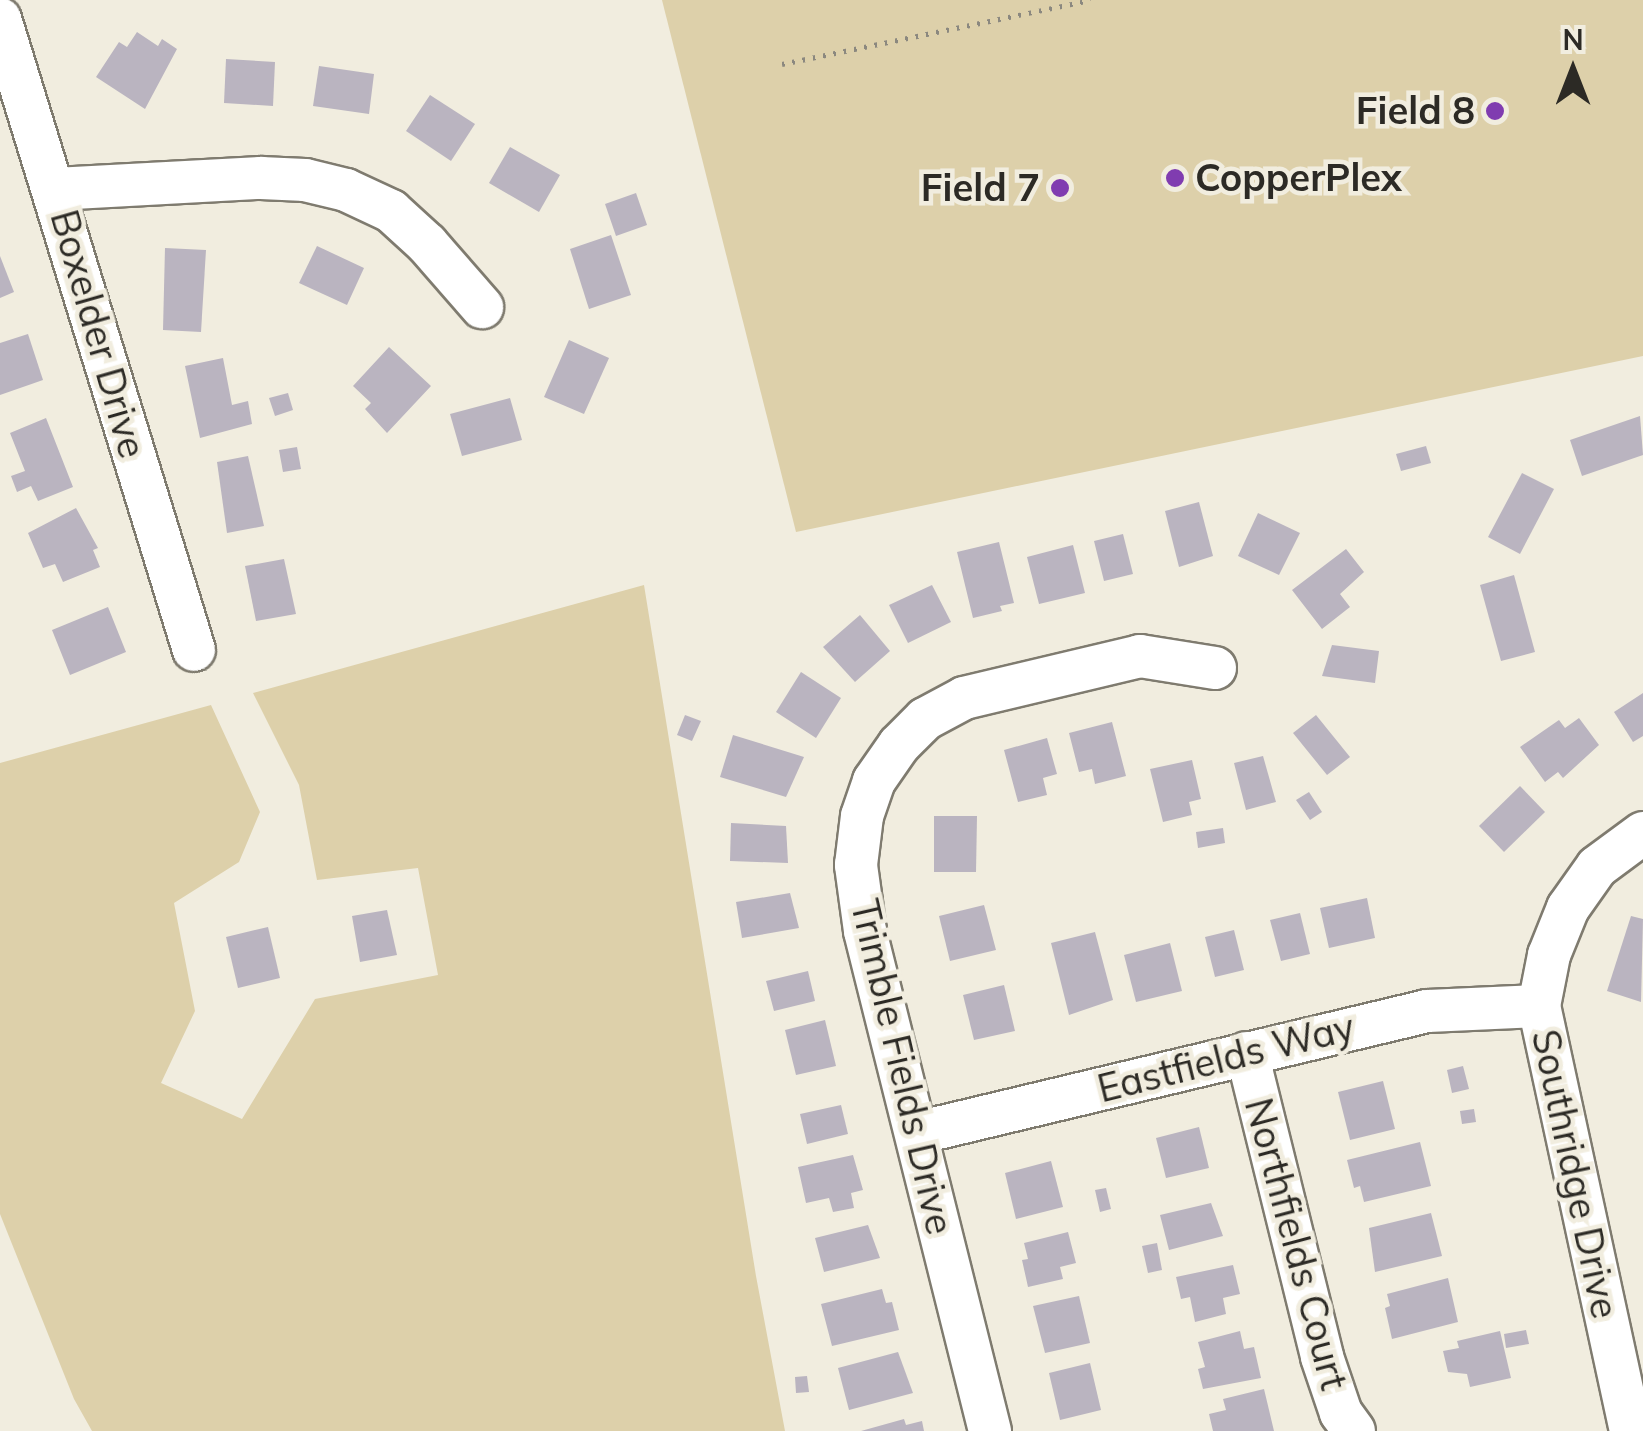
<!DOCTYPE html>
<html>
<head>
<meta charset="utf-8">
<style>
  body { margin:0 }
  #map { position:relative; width:1643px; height:1431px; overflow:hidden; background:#f1eddf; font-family:Mulish,sans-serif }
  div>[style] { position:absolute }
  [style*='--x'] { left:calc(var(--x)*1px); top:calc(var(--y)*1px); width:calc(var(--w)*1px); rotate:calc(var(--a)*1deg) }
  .green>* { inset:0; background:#ddd0aa }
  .building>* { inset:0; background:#bab4c0 }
  .path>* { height:5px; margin-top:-2.5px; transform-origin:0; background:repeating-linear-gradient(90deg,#8b887f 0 2.5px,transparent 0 10.5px) }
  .roads { filter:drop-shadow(2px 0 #7f7b6f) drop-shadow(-2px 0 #7f7b6f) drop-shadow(0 2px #7f7b6f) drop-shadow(0 -2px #7f7b6f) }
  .minor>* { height:42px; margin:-21px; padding:0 21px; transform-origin:21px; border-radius:21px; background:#fff }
  .dots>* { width:28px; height:28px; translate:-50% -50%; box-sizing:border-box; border:5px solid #f1eddf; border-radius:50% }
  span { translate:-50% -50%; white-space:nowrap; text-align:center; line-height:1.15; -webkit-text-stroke:9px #f1eddf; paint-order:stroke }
  .poi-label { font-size:38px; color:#2c2a25; font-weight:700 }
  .right { translate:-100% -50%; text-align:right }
  .left { translate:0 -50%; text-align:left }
  .street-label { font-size:38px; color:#2c2a25 }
  .north { position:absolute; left:1523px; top:20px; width:100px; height:100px; -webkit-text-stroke:8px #f1eddf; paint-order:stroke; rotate:0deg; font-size:28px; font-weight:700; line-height:40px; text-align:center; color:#2c2a25 }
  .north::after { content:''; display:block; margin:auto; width:35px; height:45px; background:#2c2a25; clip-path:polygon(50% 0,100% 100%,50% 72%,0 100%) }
</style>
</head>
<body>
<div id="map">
  <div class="green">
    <i style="clip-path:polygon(662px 0,1643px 0,1643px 356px,796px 532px)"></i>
    <i style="clip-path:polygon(644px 585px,756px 1276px,785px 1431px,92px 1431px,74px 1399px,0 1214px,0 763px,211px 705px,260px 812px,239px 862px,174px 903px,195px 1011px,161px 1083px,242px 1119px,315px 999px,438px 975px,418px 868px,317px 880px,299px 785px,253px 693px)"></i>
  </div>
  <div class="building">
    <i style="clip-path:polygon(137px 32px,158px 46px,162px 39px,177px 49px,145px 109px,96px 77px,119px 42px,127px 47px)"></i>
    <i style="clip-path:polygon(226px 59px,275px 62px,273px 106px,224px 103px)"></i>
    <i style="clip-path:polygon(319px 66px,374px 74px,369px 114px,313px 106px)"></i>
    <i style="clip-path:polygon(430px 95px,475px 124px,451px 161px,406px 131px)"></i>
    <i style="clip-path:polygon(510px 147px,560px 175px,539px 212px,489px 183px)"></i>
    <i style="clip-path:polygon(636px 193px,647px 225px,616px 236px,605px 204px)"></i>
    <i style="clip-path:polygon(611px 235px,631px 295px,589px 309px,570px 249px)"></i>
    <i style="clip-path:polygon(317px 246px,364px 268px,347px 305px,299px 283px)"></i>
    <i style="clip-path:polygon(165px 248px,206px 250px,201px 332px,163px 330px)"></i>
    <i style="clip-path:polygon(0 256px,14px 292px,0 298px)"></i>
    <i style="clip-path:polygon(28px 334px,43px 380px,0 395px,0 343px)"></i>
    <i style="clip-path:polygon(569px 340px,609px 358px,584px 414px,544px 397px)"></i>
    <i style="clip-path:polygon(389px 347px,431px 386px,387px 433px,365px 409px,371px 403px,353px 386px)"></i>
    <i style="clip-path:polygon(223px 358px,232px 405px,248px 401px,252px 424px,200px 438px,185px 366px)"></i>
    <i style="clip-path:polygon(288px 393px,293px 410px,275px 416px,269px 398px)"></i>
    <i style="clip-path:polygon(510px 398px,522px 440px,462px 456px,450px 414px)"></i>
    <i style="clip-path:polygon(1640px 416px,1643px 455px,1582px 476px,1570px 440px)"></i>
    <i style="clip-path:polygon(46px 418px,73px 487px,38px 501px,31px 486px,17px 492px,11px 476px,25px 471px,10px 433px)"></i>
    <i style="clip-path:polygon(1426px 446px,1431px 463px,1401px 471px,1396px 454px)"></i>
    <i style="clip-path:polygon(297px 447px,301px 469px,283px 472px,279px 450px)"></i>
    <i style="clip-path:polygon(248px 456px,264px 526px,227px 533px,217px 462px)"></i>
    <i style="clip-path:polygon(1522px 473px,1554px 489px,1520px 554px,1488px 537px)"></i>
    <i style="clip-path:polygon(1199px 502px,1213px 556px,1179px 567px,1165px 511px)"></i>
    <i style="clip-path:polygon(76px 508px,98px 548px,93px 550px,100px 567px,63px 582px,55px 564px,43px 568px,28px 533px)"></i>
    <i style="clip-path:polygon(1258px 513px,1300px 533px,1279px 575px,1238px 556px)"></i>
    <i style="clip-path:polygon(1123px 534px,1133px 574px,1104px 581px,1094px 541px)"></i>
    <i style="clip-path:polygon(999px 542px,1014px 603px,1000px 606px,1002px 611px,973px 618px,957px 552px)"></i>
    <i style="clip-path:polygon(1073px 545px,1085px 593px,1039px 604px,1027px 557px)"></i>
    <i style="clip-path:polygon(1346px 549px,1364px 572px,1340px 594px,1350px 607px,1322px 629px,1292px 590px)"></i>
    <i style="clip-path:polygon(284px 559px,296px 614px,256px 621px,245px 566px)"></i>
    <i style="clip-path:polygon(1514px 575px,1535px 652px,1501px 661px,1480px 585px)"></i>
    <i style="clip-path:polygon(932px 585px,951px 622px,908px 643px,889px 605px)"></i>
    <i style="clip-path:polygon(108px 607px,126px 652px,70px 675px,52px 630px)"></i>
    <i style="clip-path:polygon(860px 615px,890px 651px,855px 682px,823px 647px)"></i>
    <i style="clip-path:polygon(1332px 645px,1379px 651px,1375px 683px,1322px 676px)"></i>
    <i style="clip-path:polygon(801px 672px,841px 698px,816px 738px,776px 712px)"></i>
    <i style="clip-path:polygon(1643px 693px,1643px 736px,1633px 742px,1614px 712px)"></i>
    <i style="clip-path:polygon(685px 715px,701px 721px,692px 741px,677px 735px)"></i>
    <i style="clip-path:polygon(1316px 715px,1350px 757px,1327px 775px,1293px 733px)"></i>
    <i style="clip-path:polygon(1579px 718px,1599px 745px,1563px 778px,1558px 772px,1545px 782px,1520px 747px,1559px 720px,1565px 728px)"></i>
    <i style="clip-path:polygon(1112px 722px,1126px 776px,1095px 784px,1092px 769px,1079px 772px,1069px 733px)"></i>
    <i style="clip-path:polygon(733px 735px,804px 757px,786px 797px,720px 777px)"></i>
    <i style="clip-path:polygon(1047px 738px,1057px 774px,1043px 778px,1047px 795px,1018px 802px,1004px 750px)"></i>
    <i style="clip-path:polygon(1263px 756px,1276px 802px,1246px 810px,1234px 763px)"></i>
    <i style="clip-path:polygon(1192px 760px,1201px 799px,1189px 802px,1192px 815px,1163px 822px,1150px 769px)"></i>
    <i style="clip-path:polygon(1520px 786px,1545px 812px,1504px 852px,1479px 826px)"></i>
    <i style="clip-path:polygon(1309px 792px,1322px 812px,1310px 820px,1296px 800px)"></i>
    <i style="clip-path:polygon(934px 816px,977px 816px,976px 872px,934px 872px)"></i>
    <i style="clip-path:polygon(731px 823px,786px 826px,788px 863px,730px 861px)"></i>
    <i style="clip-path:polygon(1223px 828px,1225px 843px,1198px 848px,1196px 832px)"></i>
    <i style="clip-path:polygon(790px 893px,799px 928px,742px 938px,736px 902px)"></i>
    <i style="clip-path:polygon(1367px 898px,1375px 938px,1329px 948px,1320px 908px)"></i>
    <i style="clip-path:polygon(984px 905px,996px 950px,950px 961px,939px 916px)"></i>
    <i style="clip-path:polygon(387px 910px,397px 955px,360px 962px,352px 916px)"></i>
    <i style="clip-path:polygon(1300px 913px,1310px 954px,1281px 961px,1270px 920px)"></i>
    <i style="clip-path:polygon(1631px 916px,1643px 919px,1641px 1002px,1607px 991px)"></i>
    <i style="clip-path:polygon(268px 927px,280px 978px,238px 988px,226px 937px)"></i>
    <i style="clip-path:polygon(1234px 930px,1244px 970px,1215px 977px,1205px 937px)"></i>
    <i style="clip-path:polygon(1095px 932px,1113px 1000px,1069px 1015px,1051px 943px)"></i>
    <i style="clip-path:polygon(1170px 943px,1182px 991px,1136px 1002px,1124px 955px)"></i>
    <i style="clip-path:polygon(808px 971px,815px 1001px,774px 1011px,766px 981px)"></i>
    <i style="clip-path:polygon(1004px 985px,1015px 1031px,974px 1040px,963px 995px)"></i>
    <i style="clip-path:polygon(825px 1020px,836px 1066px,796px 1075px,785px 1030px)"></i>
    <i style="clip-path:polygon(1463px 1066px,1469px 1089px,1452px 1093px,1447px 1070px)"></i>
    <i style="clip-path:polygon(1383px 1081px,1395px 1129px,1350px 1140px,1338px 1092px)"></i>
    <i style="clip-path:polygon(841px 1105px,848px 1134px,807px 1144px,800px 1114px)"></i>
    <i style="clip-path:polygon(1474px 1109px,1476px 1122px,1462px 1124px,1460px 1111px)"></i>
    <i style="clip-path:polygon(1199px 1127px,1209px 1168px,1166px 1178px,1156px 1138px)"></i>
    <i style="clip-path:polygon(1420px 1142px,1431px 1186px,1364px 1202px,1360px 1186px,1354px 1188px,1347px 1160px)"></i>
    <i style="clip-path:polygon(853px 1155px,863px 1190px,851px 1193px,854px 1208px,833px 1212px,829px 1198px,806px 1203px,798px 1167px)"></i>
    <i style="clip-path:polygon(1051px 1161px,1063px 1207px,1016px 1219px,1005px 1173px)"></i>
    <i style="clip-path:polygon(1106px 1188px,1111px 1209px,1100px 1212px,1095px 1190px)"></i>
    <i style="clip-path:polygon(1211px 1203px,1223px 1236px,1169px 1250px,1160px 1215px)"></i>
    <i style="clip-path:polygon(1431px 1213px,1442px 1256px,1375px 1272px,1369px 1228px)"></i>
    <i style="clip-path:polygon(868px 1225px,880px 1258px,824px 1272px,815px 1238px)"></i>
    <i style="clip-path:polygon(1068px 1232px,1076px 1263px,1060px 1267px,1063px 1279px,1028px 1287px,1022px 1260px,1028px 1259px,1024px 1243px)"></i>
    <i style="clip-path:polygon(1157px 1243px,1162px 1270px,1148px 1273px,1142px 1246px)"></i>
    <i style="clip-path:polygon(1233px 1265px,1240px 1294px,1223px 1298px,1226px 1314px,1195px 1322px,1190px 1297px,1181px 1299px,1176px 1277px)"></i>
    <i style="clip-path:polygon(1448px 1278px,1458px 1322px,1392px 1339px,1385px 1308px,1390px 1306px,1387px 1294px)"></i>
    <i style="clip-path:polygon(882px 1289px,886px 1303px,892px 1302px,899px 1330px,832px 1346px,821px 1304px)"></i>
    <i style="clip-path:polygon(1079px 1296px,1090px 1343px,1045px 1353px,1033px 1306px)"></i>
    <i style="clip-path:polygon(1526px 1330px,1529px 1344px,1506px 1348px,1504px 1334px)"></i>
    <i style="clip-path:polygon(1240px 1331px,1244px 1349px,1254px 1347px,1261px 1378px,1203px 1389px,1198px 1369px,1205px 1367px,1198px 1342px)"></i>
    <i style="clip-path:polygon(1500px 1331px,1511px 1378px,1470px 1387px,1467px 1374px,1448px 1372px,1443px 1351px,1459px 1348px,1457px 1341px)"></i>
    <i style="clip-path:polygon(898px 1352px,913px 1393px,849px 1410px,838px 1368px)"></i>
    <i style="clip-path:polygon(1090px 1363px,1101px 1410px,1060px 1420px,1049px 1373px)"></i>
    <i style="clip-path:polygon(807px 1376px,809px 1392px,796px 1393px,795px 1377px)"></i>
    <i style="clip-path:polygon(1264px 1389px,1274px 1431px,1213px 1431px,1209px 1414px,1226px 1410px,1223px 1399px)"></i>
    <i style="clip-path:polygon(904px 1419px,906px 1425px,922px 1421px,924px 1431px,861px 1431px)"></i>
  </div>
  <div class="path">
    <i style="--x:782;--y:64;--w:315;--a:-11.7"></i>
  </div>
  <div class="roads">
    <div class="minor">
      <i style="--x:0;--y:19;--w:660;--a:72.91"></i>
      <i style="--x:55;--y:189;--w:206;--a:-3.1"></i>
      <i style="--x:261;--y:178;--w:44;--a:2.6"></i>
      <i style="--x:305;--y:180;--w:42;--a:13.7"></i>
      <i style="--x:346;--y:190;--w:50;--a:25"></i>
      <i style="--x:391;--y:211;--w:49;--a:42.5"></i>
      <i style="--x:427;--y:244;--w:84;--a:48.9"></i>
      <i style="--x:1247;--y:1053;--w:313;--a:76.1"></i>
      <i style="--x:1322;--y:1357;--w:59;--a:71.3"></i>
      <i style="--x:1341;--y:1413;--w:22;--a:54"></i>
      <i style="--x:917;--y:1133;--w:524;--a:-13.45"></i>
      <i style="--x:1427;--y:1011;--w:112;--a:-2.6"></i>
      <i style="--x:990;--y:1431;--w:515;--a:-104.04"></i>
      <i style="--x:865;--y:931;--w:67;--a:-97.8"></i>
      <i style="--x:856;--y:865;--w:49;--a:-83"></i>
      <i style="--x:862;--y:816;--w:37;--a:-71"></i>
      <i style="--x:874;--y:781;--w:44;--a:-55.2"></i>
      <i style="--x:899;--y:745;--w:37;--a:-45"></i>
      <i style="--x:925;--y:719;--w:44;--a:-28.3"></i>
      <i style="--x:964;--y:698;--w:181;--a:-13.4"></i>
      <i style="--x:1140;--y:656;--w:76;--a:9.1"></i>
      <i style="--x:1631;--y:1431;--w:435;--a:-102.2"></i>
      <i style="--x:1539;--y:1006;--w:52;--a:-78.9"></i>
      <i style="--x:1549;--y:955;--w:51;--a:-68"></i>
      <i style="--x:1568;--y:908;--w:50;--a:-54.7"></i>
      <i style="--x:1597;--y:867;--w:57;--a:-36.5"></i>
    </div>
  </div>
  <div class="dots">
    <i style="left:1495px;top:111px;background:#803cb0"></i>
    <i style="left:1175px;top:178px;background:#803cb0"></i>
    <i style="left:1060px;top:188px;background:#803cb0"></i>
  </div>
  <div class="poi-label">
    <span class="right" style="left:1475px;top:111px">Field 8</span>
    <span class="left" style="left:1195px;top:178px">CopperPlex</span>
    <span class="right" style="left:1040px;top:188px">Field 7</span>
  </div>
  <div class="street-label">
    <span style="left:98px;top:334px;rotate:74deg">Boxelder Drive</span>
    <span style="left:1226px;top:1058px;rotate:-14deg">Eastfields Way</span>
    <span style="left:902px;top:1067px;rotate:77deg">Trimble Fields Drive</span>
    <span style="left:1575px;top:1174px;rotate:78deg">Southridge Drive</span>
    <span style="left:1296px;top:1244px;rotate:75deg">Northfields Court</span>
  </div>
  <div class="north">N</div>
</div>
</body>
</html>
